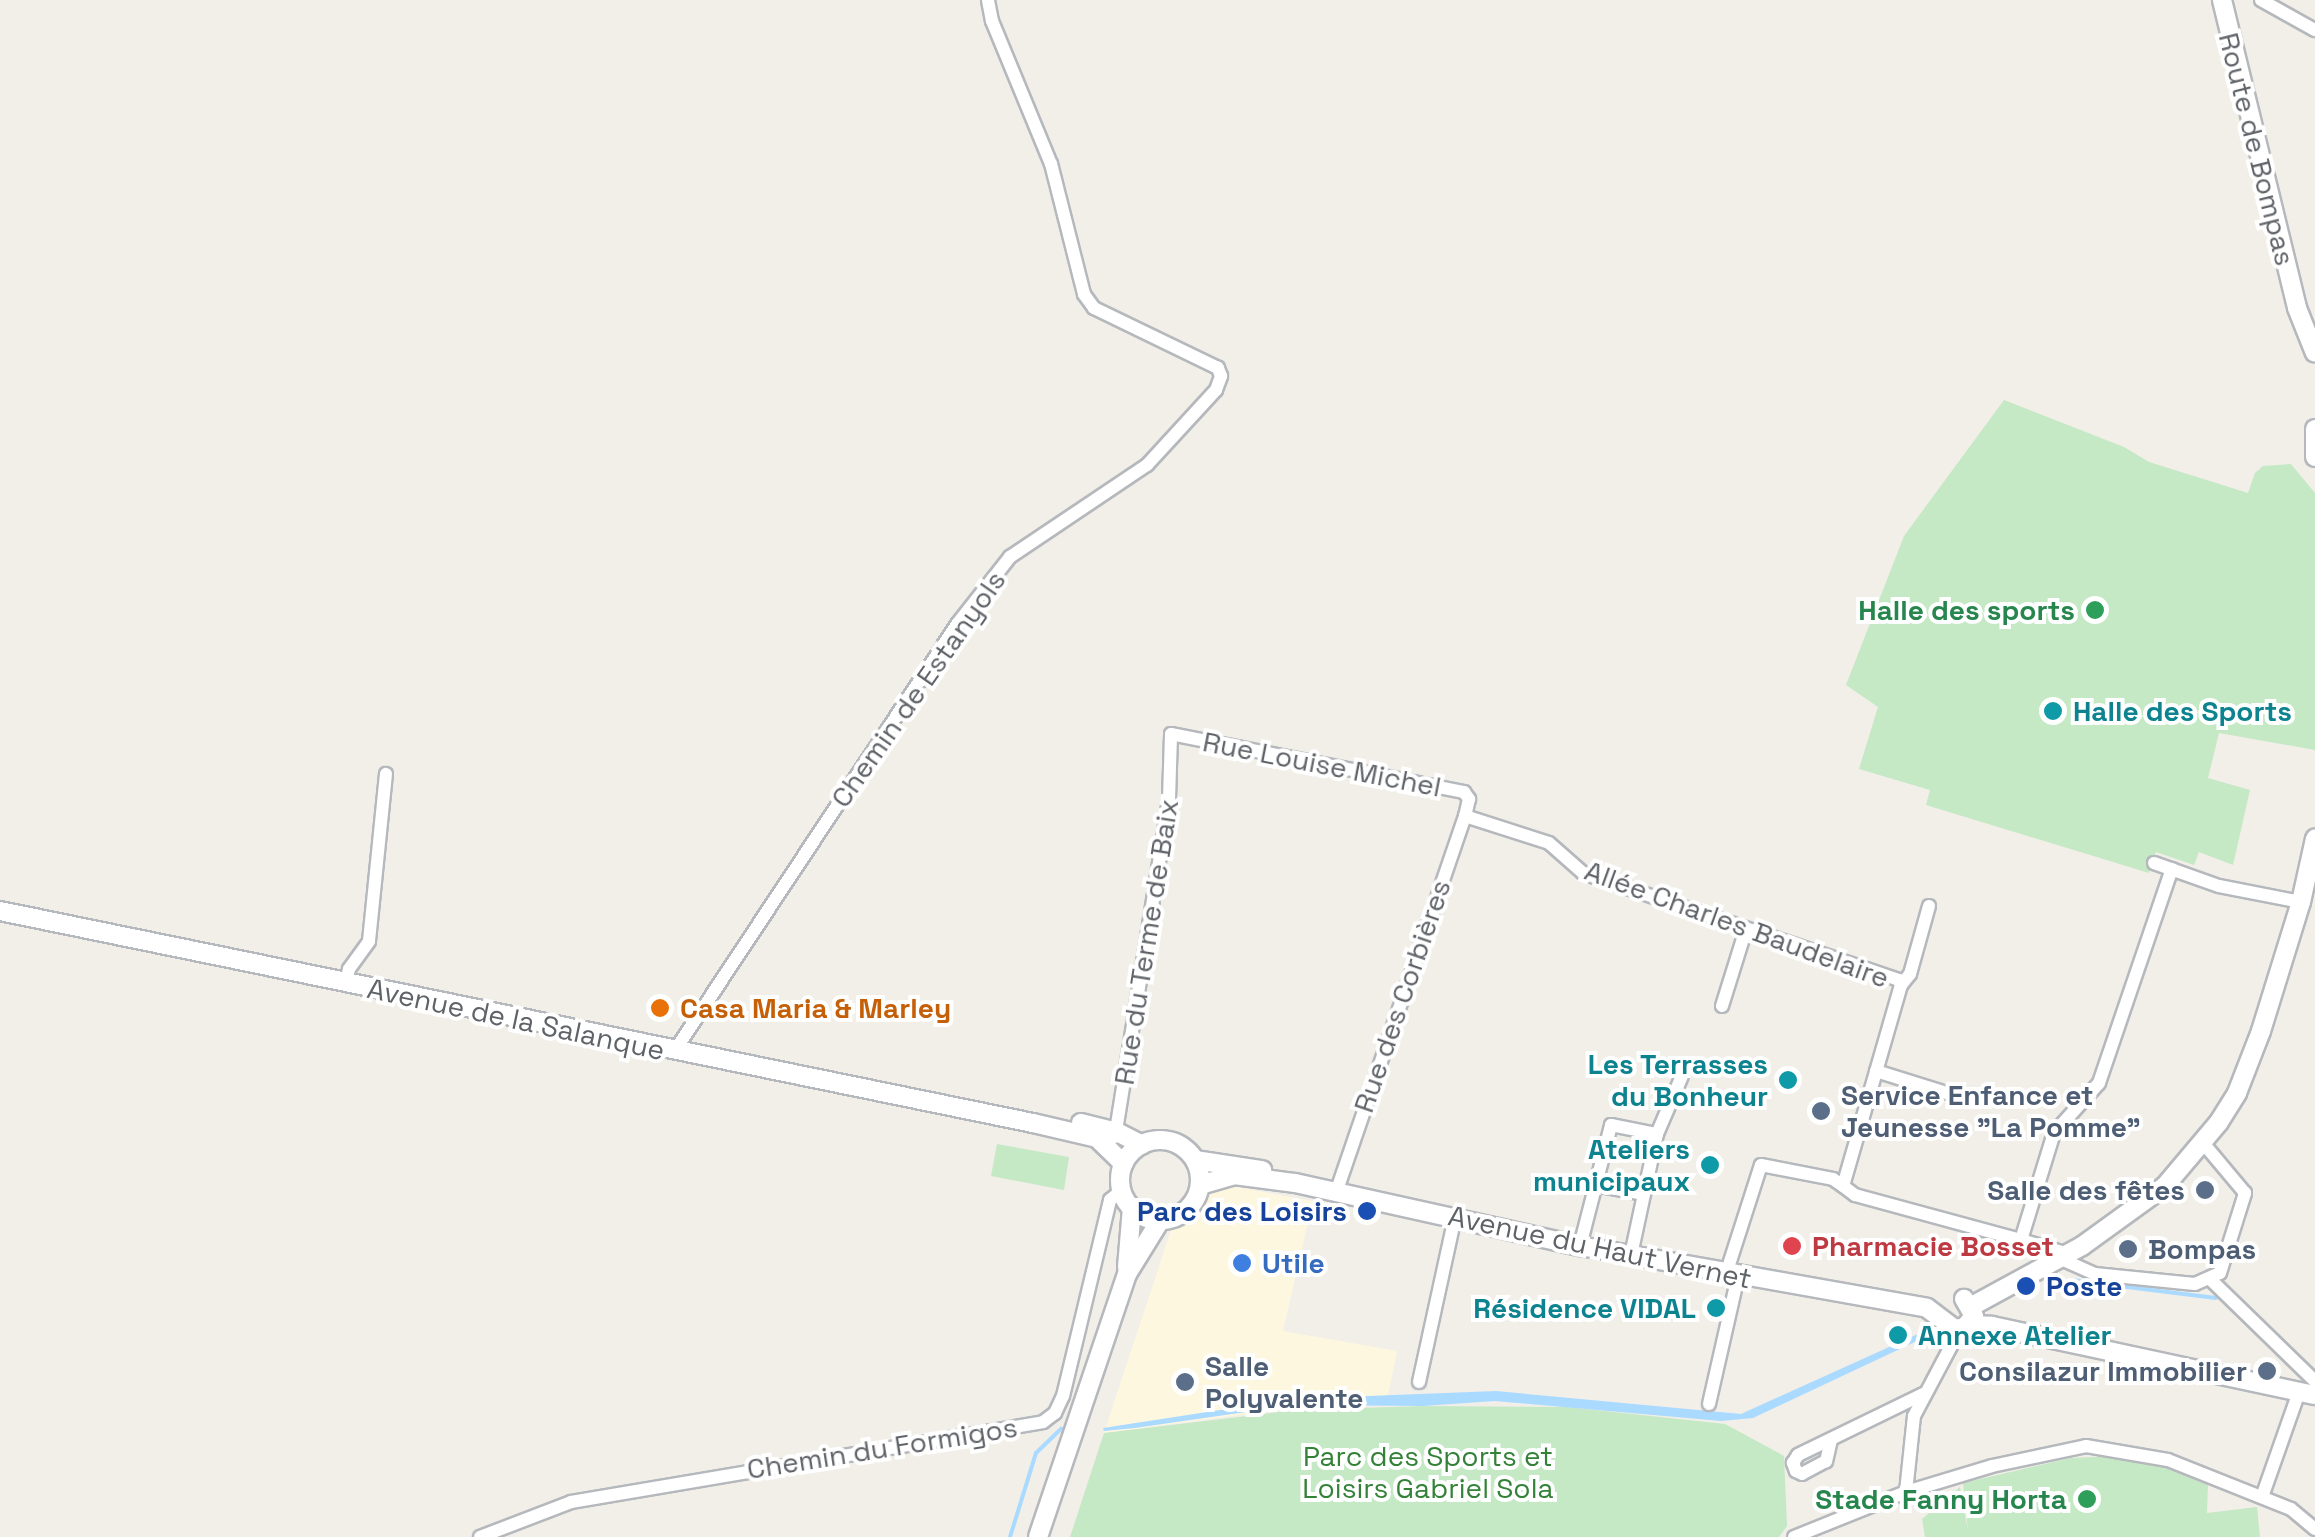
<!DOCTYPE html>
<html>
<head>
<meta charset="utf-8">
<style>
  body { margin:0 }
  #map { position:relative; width:2315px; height:1537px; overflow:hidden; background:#f1efe8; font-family:"Space Grotesk",sans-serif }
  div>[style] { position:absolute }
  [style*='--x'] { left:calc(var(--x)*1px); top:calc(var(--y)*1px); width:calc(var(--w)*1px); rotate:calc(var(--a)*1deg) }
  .commercial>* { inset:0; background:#fef7e0 }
  .green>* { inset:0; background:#c5e8c5 }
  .water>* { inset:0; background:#aadaff }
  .stream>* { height:4px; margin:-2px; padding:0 2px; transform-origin:2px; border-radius:2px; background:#aadaff }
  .roads { filter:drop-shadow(2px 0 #b5b8bc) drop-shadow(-2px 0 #b5b8bc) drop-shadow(0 2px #b5b8bc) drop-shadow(0 -2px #b5b8bc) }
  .street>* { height:12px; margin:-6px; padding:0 6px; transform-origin:6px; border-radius:6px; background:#fff }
  .secondary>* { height:18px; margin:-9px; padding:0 9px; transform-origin:9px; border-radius:9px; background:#fff }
  .secondary>.ring { margin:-9px; padding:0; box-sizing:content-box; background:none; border:18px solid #fff; border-radius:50% }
  .dots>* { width:28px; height:28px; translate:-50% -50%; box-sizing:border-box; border:5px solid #fff; border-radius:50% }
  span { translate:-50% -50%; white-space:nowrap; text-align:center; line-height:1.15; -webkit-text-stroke:8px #fff; paint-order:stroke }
  .street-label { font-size:28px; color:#5f6368 }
  .leisure-label { font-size:28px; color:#27864d; font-weight:700 }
  .right { translate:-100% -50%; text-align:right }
  .culture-label { font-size:28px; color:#0d838f; font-weight:700 }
  .left { translate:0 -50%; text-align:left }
  .food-label { font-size:28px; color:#c56008; font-weight:700 }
  .service-label { font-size:28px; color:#4e5e75; font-weight:700 }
  .transit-label { font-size:28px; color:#164399; font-weight:700 }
  .health-label { font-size:28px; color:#be3a42; font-weight:700 }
  .shop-label { font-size:28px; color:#366cbe; font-weight:700 }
  .park-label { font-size:28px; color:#348238 }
</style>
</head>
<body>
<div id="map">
  <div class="commercial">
    <i style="clip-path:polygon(1220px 1184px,1313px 1201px,1283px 1331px,1397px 1351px,1388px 1395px,1104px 1433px,1173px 1224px)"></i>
  </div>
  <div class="green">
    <i style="clip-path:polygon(2004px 400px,2124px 447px,2149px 462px,2248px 493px,2255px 473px,2263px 466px,2291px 464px,2315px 493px,2315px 750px,2219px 733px,2208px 778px,2250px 790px,2233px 865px,2199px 852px,2194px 865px,2156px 852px,2149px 873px,1926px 805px,1930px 790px,1859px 769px,1878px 707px,1846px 685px,1904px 536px)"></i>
    <i style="clip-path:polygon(997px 1144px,1069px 1157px,1064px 1190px,991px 1176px)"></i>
    <i style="clip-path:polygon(1423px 1406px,1567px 1407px,1725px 1424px,1784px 1456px,1787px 1526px,1779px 1537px,1070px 1537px,1104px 1433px,1296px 1410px)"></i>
    <i style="clip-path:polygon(2116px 1456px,2154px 1463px,2208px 1485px,2207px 1513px,2257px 1507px,2260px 1537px,1925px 1537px,1922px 1519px,1960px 1487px,1968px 1531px,1963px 1483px,2071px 1458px)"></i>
  </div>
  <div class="water">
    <i style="clip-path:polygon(1929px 1329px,1936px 1332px,1753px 1418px,1721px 1421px,1495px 1401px,1423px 1406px,1295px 1405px,1135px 1428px,1104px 1431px,1103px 1428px,1292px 1399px,1496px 1391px,1741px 1414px)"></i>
  </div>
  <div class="stream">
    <i style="--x:2071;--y:1280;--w:146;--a:7.1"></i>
    <i style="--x:1010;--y:1537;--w:88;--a:-72.8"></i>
    <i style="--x:1036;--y:1453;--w:35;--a:-44"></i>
  </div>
  <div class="roads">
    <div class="street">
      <i style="--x:2261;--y:0;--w:62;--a:29.1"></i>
      <i style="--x:1465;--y:816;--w:88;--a:17.8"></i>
      <i style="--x:1549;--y:843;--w:45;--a:41.4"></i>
      <i style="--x:1583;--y:873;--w:334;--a:18.7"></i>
      <i style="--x:1899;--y:980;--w:5;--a:68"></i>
      <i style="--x:2154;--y:863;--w:69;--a:19.5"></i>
      <i style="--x:2219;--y:886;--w:84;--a:11"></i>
      <i style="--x:1929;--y:906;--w:71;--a:105.6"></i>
      <i style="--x:1910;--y:974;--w:14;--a:129"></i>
      <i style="--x:1901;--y:985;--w:209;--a:106.1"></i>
      <i style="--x:1843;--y:1186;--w:15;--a:37"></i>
      <i style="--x:1855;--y:1195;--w:172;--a:15.2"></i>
      <i style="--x:2021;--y:1240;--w:112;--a:-72.9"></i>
      <i style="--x:2054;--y:1133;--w:67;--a:-48"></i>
      <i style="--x:2099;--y:1083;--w:226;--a:-71.2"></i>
      <i style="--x:346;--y:983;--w:14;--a:-78"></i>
      <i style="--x:349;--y:969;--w:34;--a:-54"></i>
      <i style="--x:369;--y:941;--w:168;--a:-84.2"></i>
      <i style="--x:1722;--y:1006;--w:81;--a:-72.7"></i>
      <i style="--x:674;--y:1052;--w:514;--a:-56.5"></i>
      <i style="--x:958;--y:623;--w:84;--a:-51.8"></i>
      <i style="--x:1010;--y:557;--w:165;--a:-33.9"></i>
      <i style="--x:1147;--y:465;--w:102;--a:-47.4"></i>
      <i style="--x:1216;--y:390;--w:15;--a:-70"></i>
      <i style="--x:1221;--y:376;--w:9;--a:-111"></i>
      <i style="--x:1218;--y:368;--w:138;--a:-154.2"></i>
      <i style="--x:1094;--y:308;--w:17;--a:-126"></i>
      <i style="--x:1084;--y:294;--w:134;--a:-104.2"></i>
      <i style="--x:1051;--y:164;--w:155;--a:-112.4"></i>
      <i style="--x:992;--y:21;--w:21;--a:-101"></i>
      <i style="--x:1876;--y:1071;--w:73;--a:17.4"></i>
      <i style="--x:1115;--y:1137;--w:342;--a:-80.9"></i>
      <i style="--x:1169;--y:799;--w:65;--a:-88.2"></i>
      <i style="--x:1171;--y:734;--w:299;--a:11.2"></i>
      <i style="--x:1464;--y:792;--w:9;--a:54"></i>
      <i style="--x:1469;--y:799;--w:17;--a:103"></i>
      <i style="--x:1465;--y:816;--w:398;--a:108.9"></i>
      <i style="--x:1595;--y:1185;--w:50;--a:10.4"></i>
      <i style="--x:1580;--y:1246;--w:125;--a:-75.6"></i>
      <i style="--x:1611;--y:1125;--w:47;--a:11.1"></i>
      <i style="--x:1631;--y:1255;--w:124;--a:-77.9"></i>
      <i style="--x:1657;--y:1134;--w:63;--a:-66.7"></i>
      <i style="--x:2059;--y:1258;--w:39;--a:24"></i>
      <i style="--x:2095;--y:1274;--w:100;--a:5.7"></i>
      <i style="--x:2195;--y:1284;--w:27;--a:-24"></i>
      <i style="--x:2220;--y:1273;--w:84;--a:-72.6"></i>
      <i style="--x:2245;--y:1193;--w:65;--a:-130"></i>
      <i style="--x:2050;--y:1261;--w:36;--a:-144"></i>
      <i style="--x:2021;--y:1240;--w:46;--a:16.5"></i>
      <i style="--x:1726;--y:1274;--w:114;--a:-72.2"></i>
      <i style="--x:1761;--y:1165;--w:73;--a:11"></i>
      <i style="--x:1833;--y:1179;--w:12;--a:35"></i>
      <i style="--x:2211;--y:1280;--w:145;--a:44.2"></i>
      <i style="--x:1419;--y:1382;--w:169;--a:-77.7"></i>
      <i style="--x:1709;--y:1404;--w:131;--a:-77.2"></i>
      <i style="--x:1831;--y:1440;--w:22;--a:103"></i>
      <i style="--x:1826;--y:1461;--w:27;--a:152"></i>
      <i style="--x:1802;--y:1474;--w:7;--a:-153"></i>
      <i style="--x:1796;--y:1471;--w:9;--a:-111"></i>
      <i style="--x:1793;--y:1463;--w:9;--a:-58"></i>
      <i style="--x:1798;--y:1455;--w:139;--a:-26"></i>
      <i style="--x:1906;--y:1492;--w:76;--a:-84"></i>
      <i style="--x:1914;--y:1416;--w:98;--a:-62.1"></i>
      <i style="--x:2262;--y:1497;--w:111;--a:-70.6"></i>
      <i style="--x:480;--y:1537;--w:97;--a:-21"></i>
      <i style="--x:571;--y:1502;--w:479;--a:-9.6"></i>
      <i style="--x:1043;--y:1422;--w:15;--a:-37"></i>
      <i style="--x:1055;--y:1413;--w:19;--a:-65"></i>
      <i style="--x:1063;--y:1396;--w:202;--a:-76.5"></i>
      <i style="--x:1110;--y:1200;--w:16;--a:-40"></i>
      <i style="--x:1794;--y:1537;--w:121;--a:-21.9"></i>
      <i style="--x:1906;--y:1492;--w:90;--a:-16.8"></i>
      <i style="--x:1992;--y:1466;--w:96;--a:-12"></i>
      <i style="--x:2086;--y:1446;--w:83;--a:9.7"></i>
      <i style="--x:2168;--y:1460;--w:132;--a:21.7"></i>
      <i style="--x:2291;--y:1509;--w:31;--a:40"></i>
    </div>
    <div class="secondary">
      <i style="--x:2222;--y:0;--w:317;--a:76.3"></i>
      <i style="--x:2297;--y:308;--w:48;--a:68.2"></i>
      <i style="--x:2315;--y:429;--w:28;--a:90"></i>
      <i style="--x:0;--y:911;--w:1055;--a:11.6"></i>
      <i style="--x:1033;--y:1123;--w:66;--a:13.2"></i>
      <i style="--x:1097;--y:1138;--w:37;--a:44"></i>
      <i style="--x:1081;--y:1123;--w:37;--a:14"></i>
      <i style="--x:1117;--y:1132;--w:28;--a:27"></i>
      <i class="ring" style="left:1120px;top:1140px;width:62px;height:62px"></i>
      <i style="--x:1195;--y:1160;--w:68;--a:8.5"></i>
      <i style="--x:1200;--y:1185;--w:35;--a:-16"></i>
      <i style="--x:1234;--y:1175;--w:62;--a:7.5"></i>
      <i style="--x:1295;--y:1183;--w:292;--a:12.5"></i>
      <i style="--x:1580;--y:1246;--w:352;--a:10.1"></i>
      <i style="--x:1927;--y:1308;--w:35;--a:37"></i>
      <i style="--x:1955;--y:1329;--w:10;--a:-11"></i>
      <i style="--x:1965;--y:1327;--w:14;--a:-51"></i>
      <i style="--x:1974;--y:1316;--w:20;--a:-120"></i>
      <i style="--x:1127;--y:1267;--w:59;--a:-85.2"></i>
      <i style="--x:1972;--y:1306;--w:125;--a:-28.6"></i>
      <i style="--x:2082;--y:1246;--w:102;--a:-35.9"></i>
      <i style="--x:2165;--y:1186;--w:84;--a:-49.8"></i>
      <i style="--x:2219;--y:1122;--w:34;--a:-58"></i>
      <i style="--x:2237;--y:1093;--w:66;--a:-68.8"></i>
      <i style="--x:2261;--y:1031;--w:135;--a:-72.8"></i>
      <i style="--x:2301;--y:902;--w:65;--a:-77.5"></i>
      <i style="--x:1969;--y:1325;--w:23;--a:2"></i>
      <i style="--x:1992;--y:1326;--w:330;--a:12.1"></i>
      <i style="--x:1038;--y:1537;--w:278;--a:-71.3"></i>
      <i style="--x:1127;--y:1274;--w:65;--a:-58.3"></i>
    </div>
  </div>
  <div class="dots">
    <i style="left:2095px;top:610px;background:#2e9e5b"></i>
    <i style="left:2053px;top:711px;background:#0f9aa8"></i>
    <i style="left:660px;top:1008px;background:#e8710a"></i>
    <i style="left:1788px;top:1080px;background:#0f9aa8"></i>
    <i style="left:1821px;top:1111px;background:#5c6f8a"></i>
    <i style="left:1710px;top:1165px;background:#0f9aa8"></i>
    <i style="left:2205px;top:1190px;background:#5c6f8a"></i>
    <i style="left:1367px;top:1211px;background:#1a4fb4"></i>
    <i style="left:1792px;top:1246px;background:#e0444e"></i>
    <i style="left:2128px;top:1249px;background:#5c6f8a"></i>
    <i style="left:1242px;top:1263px;background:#3f7fe0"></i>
    <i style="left:2026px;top:1286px;background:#1a4fb4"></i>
    <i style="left:1716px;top:1308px;background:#0f9aa8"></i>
    <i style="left:1898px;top:1335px;background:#0f9aa8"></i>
    <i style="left:2267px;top:1371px;background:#5c6f8a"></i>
    <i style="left:1185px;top:1382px;background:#5c6f8a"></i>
    <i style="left:2087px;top:1499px;background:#2e9e5b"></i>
  </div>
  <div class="street-label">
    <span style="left:2257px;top:149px;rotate:76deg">Route de Bompas</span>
    <span style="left:918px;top:689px;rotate:-55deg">Chemin de Estanyols</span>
    <span style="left:1322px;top:764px;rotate:11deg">Rue Louise Michel</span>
    <span style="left:1737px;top:924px;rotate:20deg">Allée Charles Baudelaire</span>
    <span style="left:1146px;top:942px;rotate:-81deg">Rue du Terme de Baix</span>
    <span style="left:1402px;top:996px;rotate:-71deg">Rue des Corbières</span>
    <span style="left:516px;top:1019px;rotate:12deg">Avenue de la Salanque</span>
    <span style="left:1600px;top:1247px;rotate:12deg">Avenue du Haut Vernet</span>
    <span style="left:882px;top:1448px;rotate:-9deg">Chemin du Formigos</span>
  </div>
  <div class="leisure-label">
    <span class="right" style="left:2075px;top:610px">Halle des sports</span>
    <span class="right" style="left:2067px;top:1499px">Stade Fanny Horta</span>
  </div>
  <div class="culture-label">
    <span class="left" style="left:2073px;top:711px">Halle des Sports</span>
    <span class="right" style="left:1768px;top:1080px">Les Terrasses<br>du Bonheur</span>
    <span class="right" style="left:1690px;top:1165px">Ateliers<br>municipaux</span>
    <span class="right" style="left:1696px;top:1308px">Résidence VIDAL</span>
    <span class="left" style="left:1918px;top:1335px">Annexe Atelier</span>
  </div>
  <div class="food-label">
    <span class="left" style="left:680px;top:1008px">Casa Maria &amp; Marley</span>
  </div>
  <div class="service-label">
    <span class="left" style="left:1841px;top:1111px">Service Enfance et<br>Jeunesse "La Pomme"</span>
    <span class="right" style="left:2185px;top:1190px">Salle des fêtes</span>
    <span class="left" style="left:2148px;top:1249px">Bompas</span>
    <span class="left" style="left:1205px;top:1382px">Salle<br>Polyvalente</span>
    <span class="right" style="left:2247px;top:1371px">Consilazur Immobilier</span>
  </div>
  <div class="transit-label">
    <span class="right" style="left:1347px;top:1211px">Parc des Loisirs</span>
    <span class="left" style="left:2046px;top:1286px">Poste</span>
  </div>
  <div class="health-label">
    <span class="left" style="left:1812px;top:1246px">Pharmacie Bosset</span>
  </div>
  <div class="shop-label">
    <span class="left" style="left:1262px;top:1263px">Utile</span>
  </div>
  <div class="park-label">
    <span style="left:1428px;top:1472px">Parc des Sports et<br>Loisirs Gabriel Sola</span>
  </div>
</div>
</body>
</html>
